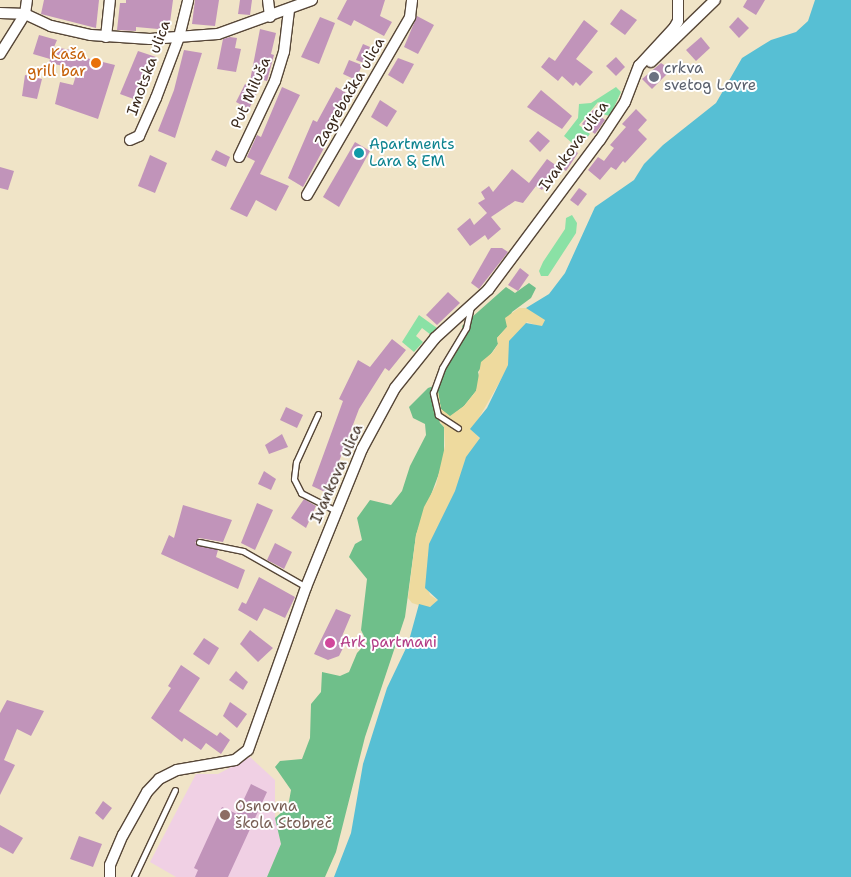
<!DOCTYPE html>
<html>
<head>
<meta charset="utf-8">
<style>
  body { margin:0 }
  #map { position:relative; width:851px; height:877px; overflow:hidden; background:#f0e4c7; font-family:"Shantell Sans",sans-serif }
  div>[style] { position:absolute }
  [style*='--x'] { left:calc(var(--x)*1px); top:calc(var(--y)*1px); width:calc(var(--w)*1px); rotate:calc(var(--a)*1deg) }
  .built>* { inset:0; background:#f0d0e4 }
  .green>* { inset:0; background:#8ae1a5 }
  .forest>* { inset:0; background:#6fbf8a }
  .sand>* { inset:0; background:#eeda9e }
  .water>* { inset:0; background:#57bfd4 }
  .building>* { inset:0; background:#c194ba }
  .roads { filter:drop-shadow(1px 0 #564637) drop-shadow(-1px 0 #564637) drop-shadow(0 1px #564637) drop-shadow(0 -1px #564637) }
  .service>* { height:5px; margin:-2.5px; padding:0 2.5px; transform-origin:2.5px; border-radius:2.5px; background:#fff }
  .minor>* { height:10px; margin:-5px; padding:0 5px; transform-origin:5px; border-radius:5px; background:#fff }
  .dots>* { width:14px; height:14px; translate:-50% -50%; box-sizing:border-box; border:2px solid #fff; border-radius:50% }
  span { translate:-50% -50%; white-space:nowrap; text-align:center; line-height:1.15; -webkit-text-stroke:4px #fff; paint-order:stroke }
  .food-label { font-size:15px; color:#c56008 }
  .right { translate:-100% -50%; text-align:right }
  .street-label { font-size:15px; color:#3b2a1e }
  .worship-label { font-size:15px; color:#5b616d }
  .left { translate:0 -50%; text-align:left }
  .culture-label { font-size:15px; color:#0d838f }
  .hotel-label { font-size:15px; color:#b23c85 }
  .education-label { font-size:15px; color:#785e54 }
</style>
</head>
<body>
<div id="map">
  <div class="built">
    <i style="clip-path:polygon(250px 757px,275px 780px,275px 818px,281px 844px,267px 877px,176px 877px,150px 862px,196px 774px,218px 774px)"></i>
  </div>
  <div class="green">
    <i style="clip-path:polygon(616px 87px,621px 92px,610px 116px,602px 114px,602px 105px,598px 102px,579px 125px,590px 134px,578px 148px,564px 136px,578px 118px,579px 104px,591px 103px)"></i>
    <i style="clip-path:polygon(572px 215px,577px 223px,576px 233px,548px 276px,541px 276px,539px 271px,543px 262px,565px 229px,566px 218px)"></i>
    <i style="clip-path:polygon(419px 315px,437px 328px,431px 335px,422px 328px,416px 336px,423px 342px,414px 352px,402px 342px)"></i>
  </div>
  <div class="forest">
    <i style="clip-path:polygon(529px 283px,536px 288px,531px 298px,512px 312px,507px 327px,497px 338px,498px 344px,478px 372px,480px 380px,476px 391px,464px 406px,450px 417px,441px 409px,438px 392px,432px 394px,440px 423px,444px 427px,444px 460px,416px 535px,405px 617px,365px 737px,336px 852px,325px 877px,267px 877px,281px 844px,275px 818px,288px 807px,291px 790px,275px 767px,280px 761px,302px 759px,310px 738px,311px 704px,321px 692px,322px 672px,340px 676px,349px 672px,357px 653px,367px 642px,361px 630px,367px 579px,349px 557px,355px 544px,362px 540px,357px 518px,370px 500px,391px 505px,402px 491px,410px 466px,426px 435px,425px 424px,413px 418px,409px 407px,428px 388px,439px 384px,445px 367px,464px 337px,462px 326px,506px 287px,515px 293px)"></i>
  </div>
  <div class="sand">
    <i style="clip-path:polygon(519px 308px,529px 308px,545px 318px,544px 328px,527px 322px,512px 340px,510px 364px,472px 430px,481px 440px,466px 459px,427px 586px,430px 595px,439px 601px,428px 608px,412px 603px,408px 598px,416px 535px,424px 507px,436px 485px,445px 446px,444px 427px,434px 413px,432px 394px,438px 391px,441px 409px,450px 416px,464px 406px,476px 391px,481px 362px,493px 352px,498px 344px,497px 338px,507px 327px,505px 318px)"></i>
  </div>
  <div class="water">
    <i style="clip-path:polygon(815px 0,851px 0,851px 877px,334px 877px,351px 833px,363px 764px,387px 688px,408px 644px,419px 604px,430px 607px,438px 600px,425px 588px,429px 544px,455px 491px,466px 457px,480px 438px,470px 429px,487px 408px,508px 365px,509px 341px,526px 323px,542px 326px,545px 320px,526px 308px,549px 294px,565px 273px,595px 207px,634px 180px,644px 164px,663px 145px,716px 103px,742px 58px,771px 40px,796px 32px,808px 21px)"></i>
  </div>
  <div class="building">
    <i style="clip-path:polygon(44px 0,99px 0,96px 28px,41px 14px)"></i>
    <i style="clip-path:polygon(126px 0,173px 0,169px 30px,136px 27px,136px 31px,117px 30px,120px 3px,126px 3px)"></i>
    <i style="clip-path:polygon(195px 0,219px 0,215px 26px,192px 24px)"></i>
    <i style="clip-path:polygon(240px 0,252px 0,250px 15px,238px 14px)"></i>
    <i style="clip-path:polygon(347px 0,385px 0,380px 16px,392px 22px,384px 36px,354px 20px,351px 26px,337px 19px)"></i>
    <i style="clip-path:polygon(747px 0,765px 0,756px 15px,743px 7px)"></i>
    <i style="clip-path:polygon(621px 9px,637px 20px,625px 35px,610px 24px)"></i>
    <i style="clip-path:polygon(417px 16px,434px 25px,418px 54px,404px 47px)"></i>
    <i style="clip-path:polygon(320px 17px,335px 23px,319px 64px,301px 57px)"></i>
    <i style="clip-path:polygon(738px 17px,749px 28px,739px 38px,729px 27px)"></i>
    <i style="clip-path:polygon(584px 20px,598px 31px,576px 59px,593px 72px,580px 86px,576px 82px,573px 86px,562px 76px,558px 81px,541px 67px,549px 57px,555px 61px)"></i>
    <i style="clip-path:polygon(260px 29px,276px 33px,271px 54px,274px 55px,267px 81px,263px 80px,249px 109px,236px 102px,245px 84px,249px 86px)"></i>
    <i style="clip-path:polygon(39px 35px,57px 40px,54px 47px,71px 50px,70px 54px,115px 65px,98px 119px,55px 104px,60px 82px,73px 85px,78px 69px,49px 63px,50px 59px,33px 54px)"></i>
    <i style="clip-path:polygon(230px 37px,237px 38px,235px 48px,241px 49px,236px 72px,217px 69px,223px 39px)"></i>
    <i style="clip-path:polygon(701px 37px,710px 48px,696px 61px,686px 50px)"></i>
    <i style="clip-path:polygon(363px 44px,370px 47px,364px 63px,356px 60px)"></i>
    <i style="clip-path:polygon(184px 50px,202px 53px,175px 138px,158px 131px,174px 90px)"></i>
    <i style="clip-path:polygon(138px 51px,156px 57px,139px 101px,120px 94px)"></i>
    <i style="clip-path:polygon(616px 57px,625px 67px,616px 76px,606px 66px)"></i>
    <i style="clip-path:polygon(398px 58px,414px 64px,403px 84px,388px 75px)"></i>
    <i style="clip-path:polygon(349px 60px,362px 65px,356px 80px,343px 74px)"></i>
    <i style="clip-path:polygon(661px 63px,667px 67px,667px 74px,652px 89px,642px 79px)"></i>
    <i style="clip-path:polygon(25px 75px,42px 79px,37px 99px,22px 96px)"></i>
    <i style="clip-path:polygon(282px 87px,300px 95px,260px 174px,289px 186px,276px 211px,256px 200px,247px 217px,230px 209px,255px 161px,247px 157px,257px 135px,261px 137px)"></i>
    <i style="clip-path:polygon(336px 87px,352px 96px,303px 187px,288px 178px,313px 120px,317px 122px)"></i>
    <i style="clip-path:polygon(541px 90px,572px 116px,562px 129px,527px 107px)"></i>
    <i style="clip-path:polygon(380px 100px,397px 111px,387px 127px,371px 117px)"></i>
    <i style="clip-path:polygon(636px 109px,647px 120px,638px 130px,647px 139px,625px 163px,623px 161px,616px 170px,611px 167px,600px 180px,588px 170px,598px 157px,604px 161px,614px 148px,610px 145px,626px 127px,622px 124px)"></i>
    <i style="clip-path:polygon(593px 110px,605px 120px,595px 134px,582px 124px)"></i>
    <i style="clip-path:polygon(538px 131px,550px 141px,540px 152px,529px 141px)"></i>
    <i style="clip-path:polygon(355px 142px,370px 151px,339px 207px,323px 197px)"></i>
    <i style="clip-path:polygon(569px 147px,578px 153px,566px 171px,557px 165px)"></i>
    <i style="clip-path:polygon(216px 150px,230px 157px,226px 167px,211px 160px)"></i>
    <i style="clip-path:polygon(150px 155px,167px 163px,155px 193px,138px 186px)"></i>
    <i style="clip-path:polygon(547px 159px,557px 166px,542px 190px,536px 186px,523px 203px,515px 201px,491px 217px,501px 229px,488px 240px,485px 235px,470px 246px,457px 229px,470px 218px,474px 225px,487px 213px,478px 203px,485px 199px,481px 192px,489px 186px,493px 192px,512px 169px,529px 183px)"></i>
    <i style="clip-path:polygon(0 167px,14px 171px,8px 190px,0 188px)"></i>
    <i style="clip-path:polygon(579px 188px,587px 194px,578px 206px,570px 200px)"></i>
    <i style="clip-path:polygon(491px 248px,502px 248px,508px 252px,479px 289px,471px 283px)"></i>
    <i style="clip-path:polygon(520px 268px,529px 275px,518px 291px,508px 285px)"></i>
    <i style="clip-path:polygon(448px 292px,460px 303px,437px 325px,426px 315px)"></i>
    <i style="clip-path:polygon(392px 339px,406px 350px,389px 371px,385px 368px,359px 409px,327px 493px,312px 486px,343px 401px,339px 399px,358px 360px,370px 367px)"></i>
    <i style="clip-path:polygon(286px 407px,303px 415px,297px 428px,280px 420px)"></i>
    <i style="clip-path:polygon(282px 434px,288px 447px,269px 454px,265px 445px)"></i>
    <i style="clip-path:polygon(264px 471px,276px 479px,271px 490px,258px 484px)"></i>
    <i style="clip-path:polygon(304px 499px,316px 506px,306px 528px,291px 518px)"></i>
    <i style="clip-path:polygon(257px 503px,273px 510px,255px 550px,241px 543px)"></i>
    <i style="clip-path:polygon(183px 505px,232px 520px,223px 542px,199px 538px,195px 543px,218px 550px,216px 557px,245px 570px,238px 589px,161px 554px,169px 535px,174px 538px)"></i>
    <i style="clip-path:polygon(275px 543px,292px 552px,284px 569px,267px 560px)"></i>
    <i style="clip-path:polygon(259px 577px,295px 597px,285px 618px,264px 608px,257px 621px,238px 610px,242px 602px,246px 604px)"></i>
    <i style="clip-path:polygon(336px 609px,351px 615px,340px 641px,345px 644px,339px 656px,328px 660px,314px 654px)"></i>
    <i style="clip-path:polygon(250px 630px,273px 648px,258px 662px,240px 644px)"></i>
    <i style="clip-path:polygon(204px 638px,219px 648px,209px 665px,193px 654px)"></i>
    <i style="clip-path:polygon(181px 665px,200px 678px,179px 711px,217px 736px,220px 732px,230px 740px,221px 754px,206px 743px,201px 750px,184px 738px,182px 742px,151px 718px,171px 688px,168px 686px)"></i>
    <i style="clip-path:polygon(236px 671px,248px 682px,243px 690px,229px 680px)"></i>
    <i style="clip-path:polygon(7px 700px,44px 711px,31px 736px,17px 729px,4px 760px,15px 765px,0 795px,0 713px)"></i>
    <i style="clip-path:polygon(230px 702px,247px 714px,237px 728px,223px 716px)"></i>
    <i style="clip-path:polygon(251px 784px,267px 792px,228px 877px,195px 877px,198px 870px,194px 868px,222px 807px,237px 814px)"></i>
    <i style="clip-path:polygon(103px 801px,112px 808px,103px 820px,95px 813px)"></i>
    <i style="clip-path:polygon(0 825px,23px 838px,13px 854px,0 847px)"></i>
    <i style="clip-path:polygon(79px 836px,102px 844px,93px 867px,70px 859px)"></i>
  </div>
  <div class="roads">
    <div class="service">
      <i style="--x:318;--y:414;--w:53;--a:114.6"></i>
      <i style="--x:296;--y:462;--w:17;--a:97"></i>
      <i style="--x:294;--y:479;--w:16;--a:63"></i>
      <i style="--x:301;--y:493;--w:39;--a:27"></i>
      <i style="--x:458;--y:428;--w:24;--a:-147"></i>
      <i style="--x:438;--y:415;--w:23;--a:-103"></i>
      <i style="--x:433;--y:393;--w:27;--a:-70"></i>
      <i style="--x:442;--y:368;--w:47;--a:-59"></i>
      <i style="--x:466;--y:328;--w:22;--a:-77"></i>
      <i style="--x:199;--y:542;--w:45;--a:11.6"></i>
      <i style="--x:243;--y:551;--w:73;--a:29.7"></i>
      <i style="--x:134;--y:877;--w:96;--a:-64.8"></i>
    </div>
    <div class="minor">
      <i style="--x:268;--y:0;--w:17;--a:83"></i>
      <i style="--x:0;--y:13;--w:25;--a:2"></i>
      <i style="--x:25;--y:14;--w:29;--a:25"></i>
      <i style="--x:51;--y:26;--w:41;--a:12.7"></i>
      <i style="--x:91;--y:35;--w:59;--a:3.9"></i>
      <i style="--x:150;--y:39;--w:68;--a:-4.2"></i>
      <i style="--x:218;--y:34;--w:100;--a:-19.9"></i>
      <i style="--x:106;--y:37;--w:37;--a:-84"></i>
      <i style="--x:0;--y:54;--w:47;--a:-58"></i>
      <i style="--x:25;--y:14;--w:14;--a:-82"></i>
      <i style="--x:651;--y:62;--w:89;--a:-44.1"></i>
      <i style="--x:130;--y:140;--w:10;--a:-24"></i>
      <i style="--x:139;--y:136;--w:42;--a:-65.9"></i>
      <i style="--x:156;--y:98;--w:65;--a:-69.3"></i>
      <i style="--x:179;--y:37;--w:38;--a:-76"></i>
      <i style="--x:239;--y:157;--w:84;--a:-64.7"></i>
      <i style="--x:275;--y:81;--w:30;--a:-73"></i>
      <i style="--x:284;--y:52;--w:42;--a:-83.2"></i>
      <i style="--x:307;--y:195;--w:206;--a:-59.9"></i>
      <i style="--x:410;--y:17;--w:17;--a:-83"></i>
      <i style="--x:110;--y:877;--w:12;--a:-90"></i>
      <i style="--x:110;--y:865;--w:33;--a:-67"></i>
      <i style="--x:123;--y:835;--w:49;--a:-60.8"></i>
      <i style="--x:147;--y:792;--w:18;--a:-47"></i>
      <i style="--x:159;--y:779;--w:20;--a:-27"></i>
      <i style="--x:177;--y:770;--w:59;--a:-9.8"></i>
      <i style="--x:235;--y:760;--w:16;--a:-38"></i>
      <i style="--x:248;--y:750;--w:173;--a:-70.4"></i>
      <i style="--x:306;--y:587;--w:149;--a:-67.9"></i>
      <i style="--x:362;--y:449;--w:69;--a:-61.6"></i>
      <i style="--x:395;--y:388;--w:64;--a:-51.3"></i>
      <i style="--x:435;--y:338;--w:72;--a:-42.2"></i>
      <i style="--x:488;--y:290;--w:187;--a:-53.3"></i>
      <i style="--x:600;--y:140;--w:45;--a:-56.7"></i>
      <i style="--x:625;--y:102;--w:39;--a:-69"></i>
      <i style="--x:639;--y:66;--w:52;--a:-47.4"></i>
      <i style="--x:674;--y:28;--w:8;--a:-60"></i>
      <i style="--x:678;--y:21;--w:21;--a:-90"></i>
    </div>
  </div>
  <div class="dots">
    <i style="left:96px;top:63px;background:#e8710a"></i>
    <i style="left:654px;top:77px;background:#6b7280"></i>
    <i style="left:359px;top:153px;background:#0f9aa8"></i>
    <i style="left:330px;top:643px;background:#d1479c"></i>
    <i style="left:225px;top:815px;background:#8d6e63"></i>
  </div>
  <div class="food-label">
    <span class="right" style="left:86px;top:63px">Kaša<br>grill bar</span>
  </div>
  <div class="street-label">
    <span style="left:149px;top:68px;rotate:-70deg">Imotska ulica</span>
    <span style="left:350px;top:92px;rotate:-60deg">Zagrebačka ulica</span>
    <span style="left:251px;top:93px;rotate:-66deg">Put Miluša</span>
    <span style="left:574px;top:146px;rotate:-54deg">Ivankova ulica</span>
    <span style="left:337px;top:474px;rotate:-66deg">Ivankova ulica</span>
  </div>
  <div class="worship-label">
    <span class="left" style="left:664px;top:77px">crkva<br>svetog Lovre</span>
  </div>
  <div class="culture-label">
    <span class="left" style="left:369px;top:153px">Apartments<br>Lara &amp; EM</span>
  </div>
  <div class="hotel-label">
    <span class="left" style="left:340px;top:643px">Ark partmani</span>
  </div>
  <div class="education-label">
    <span class="left" style="left:235px;top:815px">Osnovna<br>škola Stobreč</span>
  </div>
</div>
</body>
</html>
